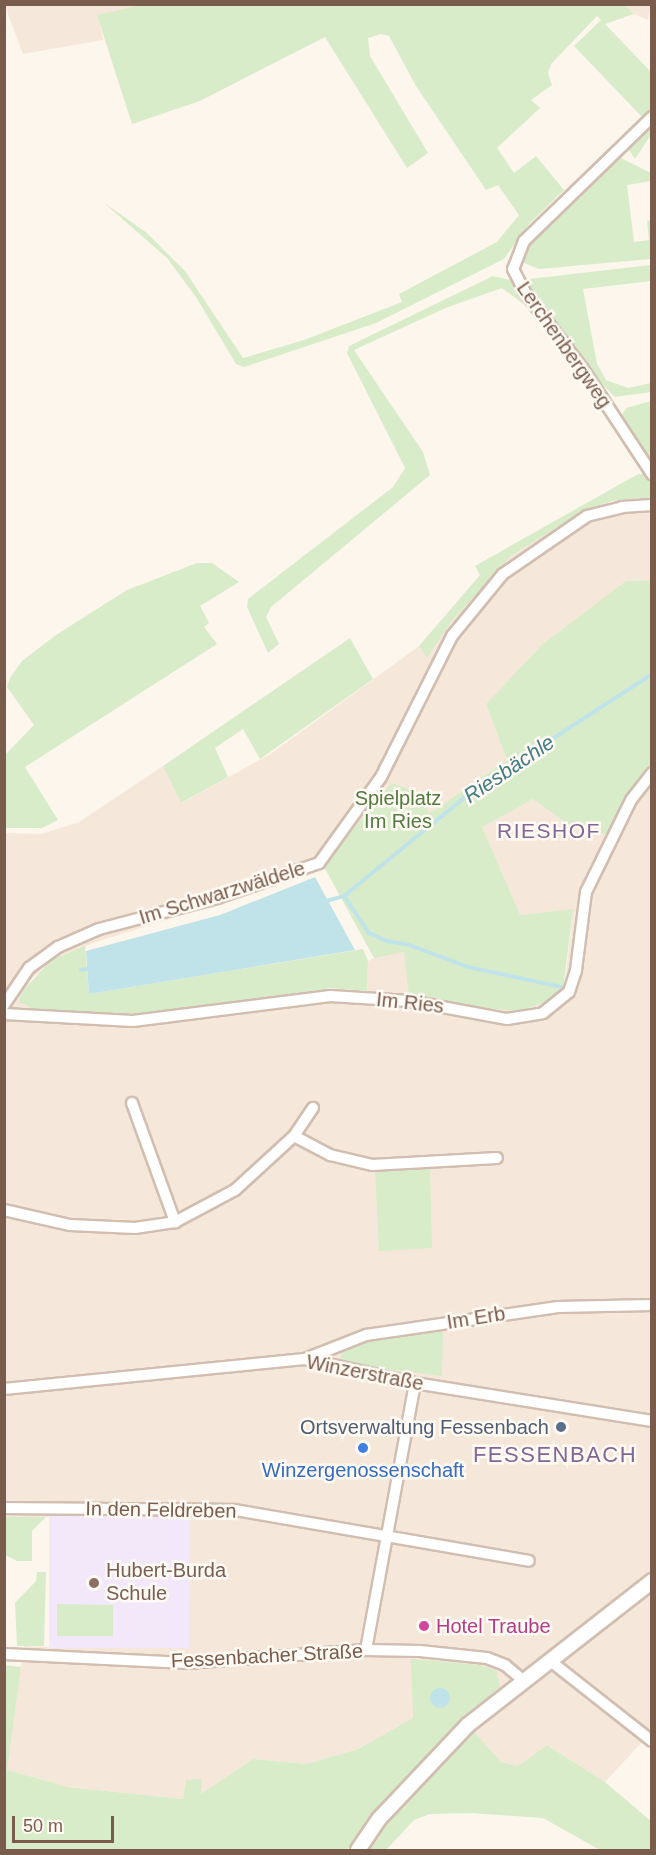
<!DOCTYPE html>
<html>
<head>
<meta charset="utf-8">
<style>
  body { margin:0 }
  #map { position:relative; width:656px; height:1855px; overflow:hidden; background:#fdf6ec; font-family:Arial,sans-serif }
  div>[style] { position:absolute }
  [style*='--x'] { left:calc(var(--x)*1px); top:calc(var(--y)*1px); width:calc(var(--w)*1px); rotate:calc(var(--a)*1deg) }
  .residential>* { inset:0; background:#f5e8da }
  .education>* { inset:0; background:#f3e8fa }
  .green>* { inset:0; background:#d8ecc9 }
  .water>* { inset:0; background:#bfe3e8 }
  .round { border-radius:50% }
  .stream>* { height:4px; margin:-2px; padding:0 2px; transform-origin:2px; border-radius:2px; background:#bfe3e8 }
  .roads { filter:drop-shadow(2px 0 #d1beb0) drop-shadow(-2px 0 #d1beb0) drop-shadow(0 2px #d1beb0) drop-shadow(0 -2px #d1beb0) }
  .minor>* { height:10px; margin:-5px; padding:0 5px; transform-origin:5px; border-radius:5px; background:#fff }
  .tertiary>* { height:14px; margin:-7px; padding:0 7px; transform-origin:7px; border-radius:7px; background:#fff }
  .dots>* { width:16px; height:16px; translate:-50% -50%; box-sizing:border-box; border:3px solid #fffaf3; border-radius:50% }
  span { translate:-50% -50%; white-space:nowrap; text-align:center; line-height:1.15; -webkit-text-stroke:5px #fffaf3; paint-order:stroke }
  .street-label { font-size:20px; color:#7a5c4d }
  .park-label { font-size:20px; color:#537a41 }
  .service-label { font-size:20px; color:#4e5e75 }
  .right { translate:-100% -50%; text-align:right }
  .shop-label { font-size:20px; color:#366cbe }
  .education-label { font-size:20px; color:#785e54 }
  .left { translate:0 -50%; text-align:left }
  .hotel-label { font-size:20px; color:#b23c85 }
  .water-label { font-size:21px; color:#437c86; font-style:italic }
  .neighbourhood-label { font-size:21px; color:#846695; letter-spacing:1.5px }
  .quarter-label { font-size:22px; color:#846695; letter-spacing:1.5px }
  .frame { position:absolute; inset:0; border:6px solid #7a5c4d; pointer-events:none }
  .scale { position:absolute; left:12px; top:1816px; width:102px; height:27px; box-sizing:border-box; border:3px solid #7a5c4d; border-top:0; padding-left:8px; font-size:18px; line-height:21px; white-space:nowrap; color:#7a5c4d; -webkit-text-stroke:4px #fffaf3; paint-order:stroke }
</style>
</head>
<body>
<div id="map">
  <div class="residential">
    <i style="clip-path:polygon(140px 5px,98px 15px,103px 40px,23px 54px,5px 6px)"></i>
    <i style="clip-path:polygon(625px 5px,651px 5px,648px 20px,634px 14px)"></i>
    <i style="clip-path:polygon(626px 498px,651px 498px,651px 580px,626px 581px,486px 704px,507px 760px,430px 813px,411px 790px,312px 871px,255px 892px,93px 943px,51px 960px,28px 983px,184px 1011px,332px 988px,367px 991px,368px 961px,381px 955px,404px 952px,489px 1009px,520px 1011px,549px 1001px,565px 984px,573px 910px,520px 916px,481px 827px,533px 799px,570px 826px,633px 790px,651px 767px,651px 1749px,643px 1741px,605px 1782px,547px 1745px,518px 1766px,501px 1762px,462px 1723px,413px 1718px,358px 1749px,306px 1764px,253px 1759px,200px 1795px,183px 1799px,68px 1787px,6px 1770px,24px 1646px,49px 1647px,49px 1517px,5px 1517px,5px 833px,42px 834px,79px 822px,163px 766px,182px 803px,272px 753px,419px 646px,427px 657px,451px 622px,511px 556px,580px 513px)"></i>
  </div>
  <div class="education">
    <i style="clip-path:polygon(49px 1516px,190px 1517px,189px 1648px,49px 1648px)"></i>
  </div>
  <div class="green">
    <i style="clip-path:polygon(140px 5px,625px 5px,634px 14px,605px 24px,651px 72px,651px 110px,643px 118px,574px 46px,601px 20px,597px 16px,551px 64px,548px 73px,552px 85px,531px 100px,540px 108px,497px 148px,514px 173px,536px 156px,564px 190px,529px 224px,504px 259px,376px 323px,244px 367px,236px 364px,196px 297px,167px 258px,103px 202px,147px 233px,185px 271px,243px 358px,304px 340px,402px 302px,399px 294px,497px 242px,519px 215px,498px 185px,486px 190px,416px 86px,389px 36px,381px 34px,368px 38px,370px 56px,428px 153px,407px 168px,325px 37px,200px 101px,132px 124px,97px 15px)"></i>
    <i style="clip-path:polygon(651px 122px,651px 135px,635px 159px,629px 150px,632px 140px)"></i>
    <i style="clip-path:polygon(615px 155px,651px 173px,651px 181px,627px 185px,634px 242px,649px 240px,647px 221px,651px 220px,651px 259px,539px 269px,524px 263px,526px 247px,554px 214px)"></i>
    <i style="clip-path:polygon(651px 265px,651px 281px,583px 289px,597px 364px,606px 380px,628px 388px,651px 383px,651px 392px,615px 397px,587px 369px,531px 290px,529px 279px)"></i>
    <i style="clip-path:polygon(493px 276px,510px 280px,529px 308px,502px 288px,448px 307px,354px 350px,423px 452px,430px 475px,271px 607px,266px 617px,279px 644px,268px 653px,247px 607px,248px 599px,393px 487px,405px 468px,347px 353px,349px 346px)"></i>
    <i style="clip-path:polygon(651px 401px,652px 401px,651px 461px,622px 415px,626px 408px)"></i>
    <i style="clip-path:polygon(638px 474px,644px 474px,650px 480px,650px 498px,612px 501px,580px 513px,511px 556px,451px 622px,427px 658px,419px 646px,480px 575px,475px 566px)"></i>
    <i style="clip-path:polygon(197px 563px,212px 563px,239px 582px,200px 606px,209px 623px,204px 627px,217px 644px,25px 767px,58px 820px,42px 828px,5px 828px,5px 755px,34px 725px,7px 687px,10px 678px,22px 661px,56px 635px,127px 590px)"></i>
    <i style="clip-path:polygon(651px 580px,651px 767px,633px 790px,608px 835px,570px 826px,533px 799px,482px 827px,520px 915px,573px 909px,563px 990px,549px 1001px,520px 1011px,489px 1009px,409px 995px,404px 952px,374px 958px,323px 865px,392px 783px,411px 790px,430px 813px,507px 760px,486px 704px,543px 644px,626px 581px)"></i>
    <i style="clip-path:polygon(350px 638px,373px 679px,260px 759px,243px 729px,215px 748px,228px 777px,181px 803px,163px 766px)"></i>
    <i style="clip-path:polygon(85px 946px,89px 994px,363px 949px,368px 961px,367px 991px,332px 988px,184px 1011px,94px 1015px,32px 1008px,19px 1002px,21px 993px,51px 960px)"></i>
    <i style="clip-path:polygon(430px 1169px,432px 1248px,379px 1251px,375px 1171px)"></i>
    <i style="clip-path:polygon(443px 1329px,442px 1376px,351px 1365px,341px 1359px,342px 1349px,358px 1340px)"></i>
    <i style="clip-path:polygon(5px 1517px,46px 1517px,32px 1531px,32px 1561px,17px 1561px,5px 1555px)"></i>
    <i style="clip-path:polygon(37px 1572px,46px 1572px,44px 1646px,17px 1646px,15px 1603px,36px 1581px)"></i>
    <i style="clip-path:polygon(57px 1604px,113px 1605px,113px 1636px,57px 1636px)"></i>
    <i style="clip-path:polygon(411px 1659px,480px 1665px,497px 1671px,500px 1686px,370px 1815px,347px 1850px,5px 1850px,4px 1665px,21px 1667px,7px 1770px,68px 1787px,183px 1799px,186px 1780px,202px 1779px,201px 1794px,253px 1759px,306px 1764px,358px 1749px,413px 1718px)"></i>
    <i style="clip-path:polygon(473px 1731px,501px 1762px,518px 1766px,547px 1745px,605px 1782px,651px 1821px,651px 1850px,600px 1850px,543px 1818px,470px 1813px,430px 1814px,414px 1820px,386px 1850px,363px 1850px,384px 1822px)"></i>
  </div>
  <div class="water">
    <i style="clip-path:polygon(315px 877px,355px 950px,89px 994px,86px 951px,220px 915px)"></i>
    <i class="round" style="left:430px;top:1688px;width:20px;height:20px"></i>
  </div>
  <div class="stream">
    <i style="--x:344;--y:896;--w:45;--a:56"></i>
    <i style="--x:369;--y:933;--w:20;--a:24"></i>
    <i style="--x:387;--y:941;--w:22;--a:10"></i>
    <i style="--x:409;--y:945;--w:63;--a:20.4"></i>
    <i style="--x:468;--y:967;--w:95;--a:12.1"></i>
    <i style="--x:323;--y:902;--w:22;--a:-16"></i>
    <i style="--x:344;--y:896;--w:168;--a:-39.2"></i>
    <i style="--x:474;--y:790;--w:212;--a:-33.1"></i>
    <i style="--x:81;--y:970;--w:10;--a:-11"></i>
  </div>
  <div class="roads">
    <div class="minor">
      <i style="--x:652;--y:117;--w:178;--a:135.9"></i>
      <i style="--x:524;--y:241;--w:30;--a:111"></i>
      <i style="--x:513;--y:269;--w:25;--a:63"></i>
      <i style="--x:524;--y:291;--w:98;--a:52.9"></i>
      <i style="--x:583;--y:369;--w:126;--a:56.7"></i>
      <i style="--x:4;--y:1005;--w:45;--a:-56"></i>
      <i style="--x:29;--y:968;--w:36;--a:-36"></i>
      <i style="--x:58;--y:947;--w:45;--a:-23.7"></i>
      <i style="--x:99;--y:929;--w:122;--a:-14.7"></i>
      <i style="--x:217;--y:898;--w:108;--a:-18.9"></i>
      <i style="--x:319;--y:863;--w:106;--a:-54.2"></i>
      <i style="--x:381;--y:777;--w:158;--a:-63.3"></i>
      <i style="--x:452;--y:636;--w:80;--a:-50.6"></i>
      <i style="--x:503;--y:574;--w:102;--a:-34.6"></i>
      <i style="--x:587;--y:516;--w:36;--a:-14"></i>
      <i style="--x:622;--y:507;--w:30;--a:-4"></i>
      <i style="--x:4;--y:1014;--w:129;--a:3.1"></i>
      <i style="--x:133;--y:1021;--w:199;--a:-7.2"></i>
      <i style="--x:330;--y:996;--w:80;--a:3.6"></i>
      <i style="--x:410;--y:1001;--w:99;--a:10.5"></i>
      <i style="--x:507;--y:1019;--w:36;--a:-9"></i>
      <i style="--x:543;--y:1013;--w:33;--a:-39"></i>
      <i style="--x:569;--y:992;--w:23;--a:-72"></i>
      <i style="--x:576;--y:970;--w:79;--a:-82.7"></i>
      <i style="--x:586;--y:892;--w:102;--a:-63.9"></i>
      <i style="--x:631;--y:800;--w:34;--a:-52"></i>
      <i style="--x:132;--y:1103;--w:127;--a:70.1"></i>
      <i style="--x:294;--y:1136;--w:41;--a:27.8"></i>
      <i style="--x:330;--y:1155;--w:43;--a:13.4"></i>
      <i style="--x:372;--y:1165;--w:125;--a:-3.2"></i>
      <i style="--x:4;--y:1210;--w:68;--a:12.8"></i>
      <i style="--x:70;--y:1225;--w:65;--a:2.6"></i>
      <i style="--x:135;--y:1228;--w:40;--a:-8.5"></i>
      <i style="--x:175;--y:1222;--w:68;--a:-28.1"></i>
      <i style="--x:235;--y:1190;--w:80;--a:-42.5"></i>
      <i style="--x:294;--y:1136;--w:34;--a:-56"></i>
      <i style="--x:305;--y:1359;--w:66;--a:-21.5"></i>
      <i style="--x:366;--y:1335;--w:194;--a:-8.3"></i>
      <i style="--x:558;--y:1307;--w:94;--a:-1.2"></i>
      <i style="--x:4;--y:1389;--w:302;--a:-5.7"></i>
      <i style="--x:305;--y:1359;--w:113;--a:12.3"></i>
      <i style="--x:415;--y:1383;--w:240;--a:9.1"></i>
      <i style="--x:4;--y:1508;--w:231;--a:0.5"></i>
      <i style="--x:235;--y:1510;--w:298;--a:9.8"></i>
      <i style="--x:366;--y:1650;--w:271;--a:-79.6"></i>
      <i style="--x:4;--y:1654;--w:183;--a:2.8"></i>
      <i style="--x:187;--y:1663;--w:179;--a:-4.2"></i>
      <i style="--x:366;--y:1650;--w:54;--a:1.1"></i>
      <i style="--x:420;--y:1651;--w:67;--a:6"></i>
      <i style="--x:487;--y:1658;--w:19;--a:21"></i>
      <i style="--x:505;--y:1665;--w:23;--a:40"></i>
      <i style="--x:549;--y:1660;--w:131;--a:38.2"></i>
    </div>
    <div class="tertiary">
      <i style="--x:358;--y:1850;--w:37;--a:-56"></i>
      <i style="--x:379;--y:1819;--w:129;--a:-46.6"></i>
      <i style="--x:468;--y:1725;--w:234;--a:-38"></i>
    </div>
  </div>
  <div class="dots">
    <i style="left:561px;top:1427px;background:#5c6f8a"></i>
    <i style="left:363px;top:1448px;background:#3f7fe0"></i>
    <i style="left:94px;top:1583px;background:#8d6e63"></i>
    <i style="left:424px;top:1626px;background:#d1479c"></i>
  </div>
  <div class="street-label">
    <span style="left:564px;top:345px;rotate:55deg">Lerchenbergweg</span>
    <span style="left:222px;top:893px;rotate:-17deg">Im Schwarzwäldele</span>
    <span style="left:410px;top:1003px;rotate:6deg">Im Ries</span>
    <span style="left:476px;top:1318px;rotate:-9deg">Im Erb</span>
    <span style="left:365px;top:1373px;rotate:11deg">Winzerstraße</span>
    <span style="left:161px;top:1510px;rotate:1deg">In den Feldreben</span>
    <span style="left:267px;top:1656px;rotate:-3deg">Fessenbacher Straße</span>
  </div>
  <div class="park-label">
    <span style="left:398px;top:810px">Spielplatz<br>Im Ries</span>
  </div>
  <div class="service-label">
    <span class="right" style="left:549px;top:1427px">Ortsverwaltung Fessenbach</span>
  </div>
  <div class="shop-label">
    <span style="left:363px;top:1470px">Winzergenossenschaft</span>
  </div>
  <div class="education-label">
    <span class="left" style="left:106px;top:1582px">Hubert-Burda<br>Schule</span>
  </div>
  <div class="hotel-label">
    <span class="left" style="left:436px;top:1626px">Hotel Traube</span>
  </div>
  <div class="water-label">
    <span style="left:509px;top:769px;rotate:-34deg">Riesbächle</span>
  </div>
  <div class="neighbourhood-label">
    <span style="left:549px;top:831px">RIESHOF</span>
  </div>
  <div class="quarter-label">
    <span style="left:555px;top:1455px">FESSENBACH</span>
  </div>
  <div class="frame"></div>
  <div class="scale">50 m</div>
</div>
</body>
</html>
